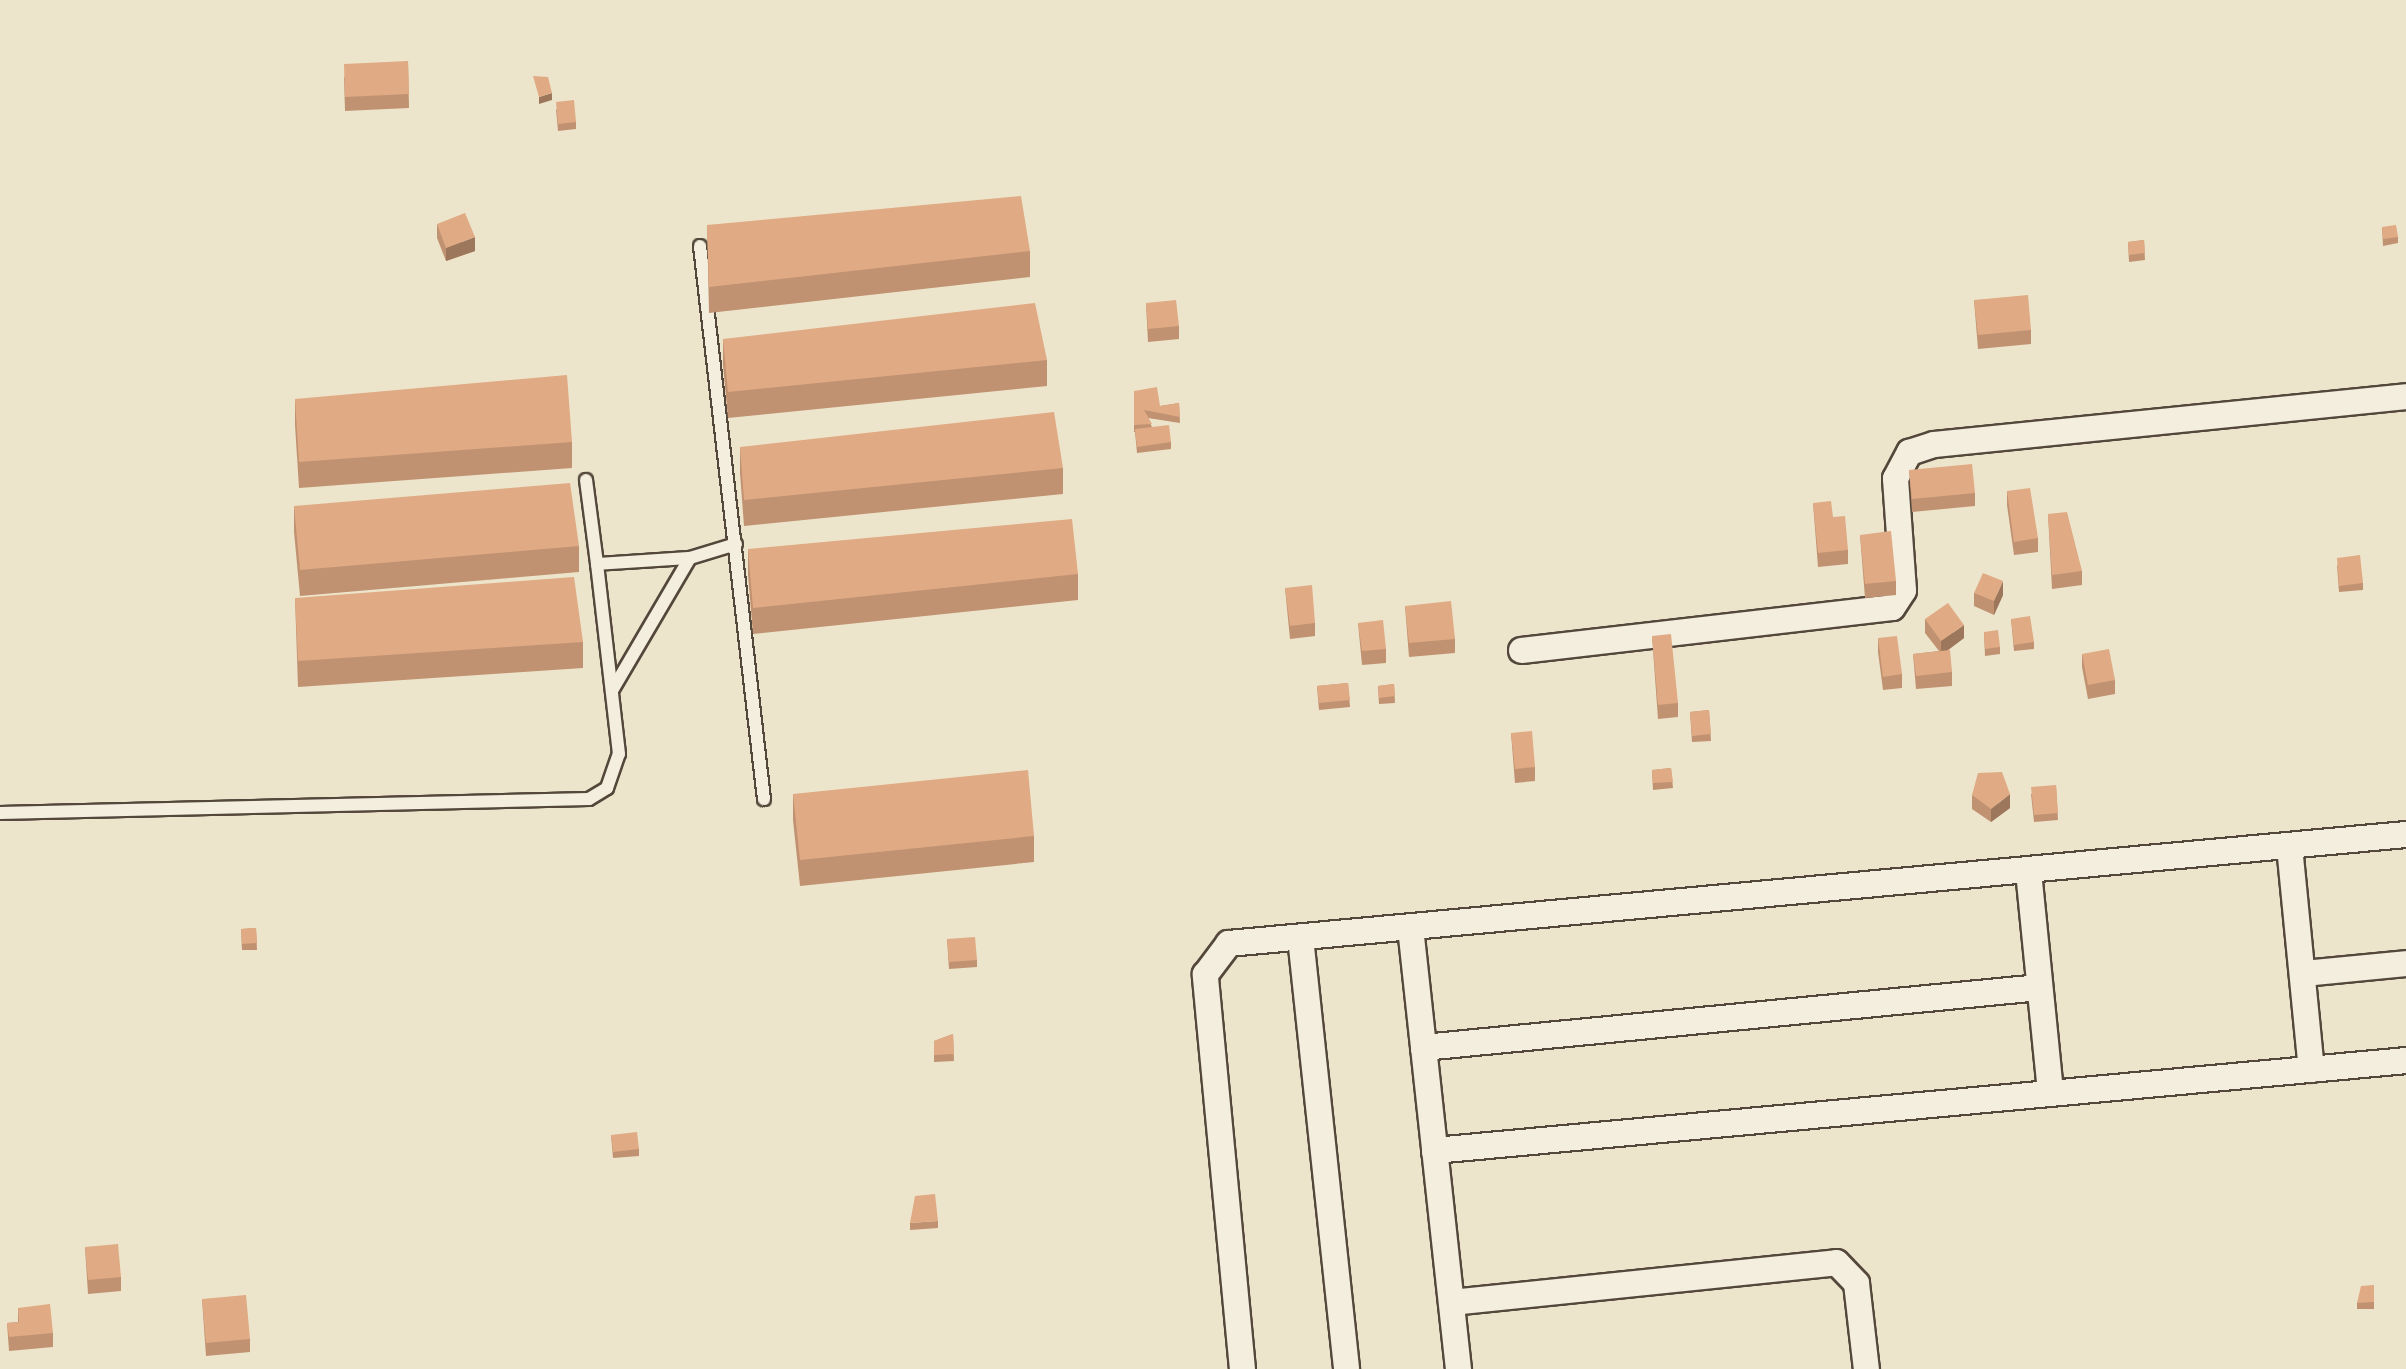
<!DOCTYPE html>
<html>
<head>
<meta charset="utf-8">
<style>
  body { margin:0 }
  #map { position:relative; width:2406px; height:1369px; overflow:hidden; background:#ede5cb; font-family:"Sorts Mill Goudy",serif }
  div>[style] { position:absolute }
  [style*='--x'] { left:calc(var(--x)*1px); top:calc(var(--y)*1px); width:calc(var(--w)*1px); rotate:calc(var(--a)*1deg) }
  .roads { filter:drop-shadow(2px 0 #54473b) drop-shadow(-2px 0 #54473b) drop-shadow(0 2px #54473b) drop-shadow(0 -2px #54473b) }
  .service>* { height:12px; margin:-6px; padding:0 6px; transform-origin:6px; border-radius:6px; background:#f3eedd }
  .minor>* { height:25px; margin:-12.5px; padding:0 12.5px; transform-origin:12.5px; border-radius:12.5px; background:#f3eedd }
  .wall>* { inset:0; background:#c09272 }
  .shaded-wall>* { inset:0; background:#9c775c }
  .building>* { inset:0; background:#dfaa84 }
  span { translate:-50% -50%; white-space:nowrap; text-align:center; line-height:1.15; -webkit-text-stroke:8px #f3eedd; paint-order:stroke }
</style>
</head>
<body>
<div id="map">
  <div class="roads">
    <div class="service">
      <i style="--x:700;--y:246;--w:557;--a:83.4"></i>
      <i style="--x:586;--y:480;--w:85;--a:82.5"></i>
      <i style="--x:613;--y:689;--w:152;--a:-59.6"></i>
      <i style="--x:690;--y:558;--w:48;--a:-16.9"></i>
      <i style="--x:0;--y:813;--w:589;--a:-1.36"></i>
      <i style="--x:589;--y:799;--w:21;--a:-31"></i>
      <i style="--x:607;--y:788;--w:36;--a:-71"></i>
      <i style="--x:619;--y:754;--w:191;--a:-96.6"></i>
      <i style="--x:597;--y:564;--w:93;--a:-3.7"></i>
    </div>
    <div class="minor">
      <i style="--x:1521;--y:650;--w:373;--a:-6.6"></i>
      <i style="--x:1892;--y:607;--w:20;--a:-57"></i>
      <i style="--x:1903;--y:590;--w:112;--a:-94.1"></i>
      <i style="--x:1895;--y:478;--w:30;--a:-62"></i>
      <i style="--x:1909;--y:452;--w:26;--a:-18"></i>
      <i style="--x:1934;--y:444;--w:474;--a:-5.8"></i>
      <i style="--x:2289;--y:846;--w:224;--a:84.4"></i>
      <i style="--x:2028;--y:871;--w:223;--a:84.3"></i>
      <i style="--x:1410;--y:927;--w:445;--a:83.8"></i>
      <i style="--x:1300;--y:937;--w:434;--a:83.9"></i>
      <i style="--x:2303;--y:973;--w:103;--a:-5.5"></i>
      <i style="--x:1423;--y:1047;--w:619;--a:-5.56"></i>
      <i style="--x:1434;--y:1150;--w:976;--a:-5.29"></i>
      <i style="--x:1451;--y:1302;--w:387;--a:-5.9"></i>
      <i style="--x:1836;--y:1262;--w:29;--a:46"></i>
      <i style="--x:1856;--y:1283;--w:87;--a:83.4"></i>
      <i style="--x:1242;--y:1369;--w:397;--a:-95.4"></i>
      <i style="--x:1205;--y:974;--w:39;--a:-53"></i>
      <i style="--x:1228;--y:943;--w:1183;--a:-5.29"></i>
    </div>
  </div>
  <div class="wall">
    <i style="clip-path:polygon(408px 61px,409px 108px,345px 111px,344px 77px)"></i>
    <i style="clip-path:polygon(556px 109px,576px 122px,576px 129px,558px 131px)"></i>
    <i style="clip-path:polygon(437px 224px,475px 251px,446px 261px,437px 238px)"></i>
    <i style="clip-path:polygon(707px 225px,1030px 251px,1030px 277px,709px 313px)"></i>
    <i style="clip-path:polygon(2382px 227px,2398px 237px,2398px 243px,2383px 246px)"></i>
    <i style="clip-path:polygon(2144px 240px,2145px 260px,2129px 262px,2128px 242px)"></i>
    <i style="clip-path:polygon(1974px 300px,2031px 330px,2031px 344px,1978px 349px)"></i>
    <i style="clip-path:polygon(1146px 303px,1179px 326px,1179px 339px,1148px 342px)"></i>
    <i style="clip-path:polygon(723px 339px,1047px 360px,1047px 386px,728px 418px,723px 365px)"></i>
    <i style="clip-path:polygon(1134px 391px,1160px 406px,1179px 403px,1180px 423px,1148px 418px,1152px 427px,1171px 442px,1171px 449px,1137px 453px,1135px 432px,1134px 432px)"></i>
    <i style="clip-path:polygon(295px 399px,572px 442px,572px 468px,299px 488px,295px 425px)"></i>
    <i style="clip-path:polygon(740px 447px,1063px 468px,1063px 494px,744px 526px,740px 473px)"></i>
    <i style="clip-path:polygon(1909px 470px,1975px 493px,1975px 506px,1912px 512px)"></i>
    <i style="clip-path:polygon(2007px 491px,2038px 538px,2038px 552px,2014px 555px,2007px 505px)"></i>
    <i style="clip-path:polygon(1813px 503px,1833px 517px,1848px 550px,1848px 564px,1818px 567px)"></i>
    <i style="clip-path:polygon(294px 506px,579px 546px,579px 572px,300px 596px,294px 532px)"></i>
    <i style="clip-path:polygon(2048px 514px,2082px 571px,2082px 585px,2052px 589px)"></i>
    <i style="clip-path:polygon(1860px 535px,1896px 581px,1896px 595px,1865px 598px)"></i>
    <i style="clip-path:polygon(748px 549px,1078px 574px,1078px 600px,753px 634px,748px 575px)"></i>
    <i style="clip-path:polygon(2337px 565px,2363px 583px,2363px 590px,2339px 592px)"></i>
    <i style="clip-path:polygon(1285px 588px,1315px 623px,1315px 636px,1290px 639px)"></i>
    <i style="clip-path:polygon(1974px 593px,2003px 595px,1994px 615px,1974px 606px)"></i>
    <i style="clip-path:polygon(295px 598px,583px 642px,583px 668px,298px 687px)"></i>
    <i style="clip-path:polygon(1405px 606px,1455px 639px,1455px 653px,1409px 657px)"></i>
    <i style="clip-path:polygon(1925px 619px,1964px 638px,1947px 651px,1952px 672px,1952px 686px,1916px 689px,1913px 654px,1939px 651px,1925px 633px)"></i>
    <i style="clip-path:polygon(2011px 619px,2034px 642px,2034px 649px,2014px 651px)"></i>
    <i style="clip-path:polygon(1358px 623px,1386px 649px,1386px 663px,1362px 665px)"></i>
    <i style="clip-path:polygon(1984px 632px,2000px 647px,2000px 654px,1985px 656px)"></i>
    <i style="clip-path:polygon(1652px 636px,1678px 703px,1678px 717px,1658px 719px)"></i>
    <i style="clip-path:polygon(1878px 638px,1902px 674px,1902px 688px,1883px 690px,1878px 652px)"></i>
    <i style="clip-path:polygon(2082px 654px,2115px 680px,2115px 694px,2088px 699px,2082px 667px)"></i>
    <i style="clip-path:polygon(1348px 683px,1350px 707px,1319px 710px,1317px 686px)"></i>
    <i style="clip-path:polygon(1394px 684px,1395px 703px,1379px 704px,1378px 686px)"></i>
    <i style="clip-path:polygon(1709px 710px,1711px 741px,1692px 742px,1690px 712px)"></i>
    <i style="clip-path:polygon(1511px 733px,1535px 767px,1535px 781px,1515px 783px)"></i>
    <i style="clip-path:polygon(1671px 768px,1673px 788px,1653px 790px,1652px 770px)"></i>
    <i style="clip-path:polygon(2056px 785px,2058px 820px,2034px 822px,2031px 794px)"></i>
    <i style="clip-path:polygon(793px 794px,1034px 836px,1034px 862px,800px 886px,793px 820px)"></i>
    <i style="clip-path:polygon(1972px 795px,2010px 808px,1991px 822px,1972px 809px)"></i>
    <i style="clip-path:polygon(256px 928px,257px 950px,242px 950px,241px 929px)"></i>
    <i style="clip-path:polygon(947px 939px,977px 960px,977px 967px,949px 969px)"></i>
    <i style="clip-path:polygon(953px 1034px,954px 1061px,934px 1062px,934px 1041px)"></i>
    <i style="clip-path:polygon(611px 1135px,639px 1149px,639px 1156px,613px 1158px)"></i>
    <i style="clip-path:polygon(938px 1221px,938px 1228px,910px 1230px,910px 1223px)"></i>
    <i style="clip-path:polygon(85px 1247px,121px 1277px,121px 1291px,88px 1294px)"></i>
    <i style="clip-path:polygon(2374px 1285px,2374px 1309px,2357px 1309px,2357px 1303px)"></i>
    <i style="clip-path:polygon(202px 1299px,250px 1339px,250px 1352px,206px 1356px)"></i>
    <i style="clip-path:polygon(18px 1308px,53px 1333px,53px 1347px,9px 1351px,7px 1323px,18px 1322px)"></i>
  </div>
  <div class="shaded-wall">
    <i style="clip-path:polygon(552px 93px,552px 100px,539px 104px,539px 97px)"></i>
    <i style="clip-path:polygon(475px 237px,475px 251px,446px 261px,446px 248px)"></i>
    <i style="clip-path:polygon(2003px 581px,2003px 595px,1994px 615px,1994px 601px)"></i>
    <i style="clip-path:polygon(1964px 625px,1964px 638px,1941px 655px,1941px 641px)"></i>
    <i style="clip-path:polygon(2010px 794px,2010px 808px,1991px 822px,1991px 809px)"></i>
  </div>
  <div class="building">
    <i style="clip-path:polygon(408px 61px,409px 94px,345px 97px,344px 64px)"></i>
    <i style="clip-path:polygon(533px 76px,548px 77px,552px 93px,539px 97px)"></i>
    <i style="clip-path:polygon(574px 100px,576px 122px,558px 124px,556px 102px)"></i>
    <i style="clip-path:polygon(1021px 196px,1030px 251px,709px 287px,707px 225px)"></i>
    <i style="clip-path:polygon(465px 213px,475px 237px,446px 248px,437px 224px)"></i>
    <i style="clip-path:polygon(2396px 225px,2398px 237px,2383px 239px,2382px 227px)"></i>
    <i style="clip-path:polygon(2144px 240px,2145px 253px,2129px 255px,2128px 242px)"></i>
    <i style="clip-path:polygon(2028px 295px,2031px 330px,1978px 335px,1974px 300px)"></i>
    <i style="clip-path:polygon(1176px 300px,1179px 326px,1148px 329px,1146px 303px)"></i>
    <i style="clip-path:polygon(1035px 303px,1047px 360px,728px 392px,723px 339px)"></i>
    <i style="clip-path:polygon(567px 375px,572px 442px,299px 462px,295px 399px)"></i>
    <i style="clip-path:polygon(1157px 387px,1160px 406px,1179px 403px,1180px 417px,1144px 410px,1152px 424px,1134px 425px,1134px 391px)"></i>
    <i style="clip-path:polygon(1054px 412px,1063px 468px,744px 500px,740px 447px)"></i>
    <i style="clip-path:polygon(1169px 425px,1171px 442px,1137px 447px,1135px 429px)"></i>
    <i style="clip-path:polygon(1972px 464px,1975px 493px,1912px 499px,1909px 470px)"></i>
    <i style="clip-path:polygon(570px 483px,579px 546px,300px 570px,294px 506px)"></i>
    <i style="clip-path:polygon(2030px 488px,2038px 538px,2014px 542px,2007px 491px)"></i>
    <i style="clip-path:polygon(1831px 501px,1833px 517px,1845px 516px,1848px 550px,1818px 553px,1813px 503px)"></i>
    <i style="clip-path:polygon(2067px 512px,2082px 571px,2052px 575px,2048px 514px)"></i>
    <i style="clip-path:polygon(1072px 519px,1078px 574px,753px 608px,748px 549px)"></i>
    <i style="clip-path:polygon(1891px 531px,1896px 581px,1865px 584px,1860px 535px)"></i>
    <i style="clip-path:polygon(2360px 555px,2363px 583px,2339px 586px,2337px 558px)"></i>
    <i style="clip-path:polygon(1983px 573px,2003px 581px,1994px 601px,1974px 593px)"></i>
    <i style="clip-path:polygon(574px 577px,583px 642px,298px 661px,295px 598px)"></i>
    <i style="clip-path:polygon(1312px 585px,1315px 623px,1290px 626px,1285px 588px)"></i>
    <i style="clip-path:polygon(1451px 601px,1455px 639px,1409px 643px,1405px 606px)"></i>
    <i style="clip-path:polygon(1948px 603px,1964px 625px,1941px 641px,1925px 619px)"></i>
    <i style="clip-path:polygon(2030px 616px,2034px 642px,2014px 645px,2011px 619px)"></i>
    <i style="clip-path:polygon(1383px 620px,1386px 649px,1362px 651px,1358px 623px)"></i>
    <i style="clip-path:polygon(1998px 630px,2000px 647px,1985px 649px,1984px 632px)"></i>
    <i style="clip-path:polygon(1671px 634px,1678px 703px,1658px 705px,1652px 636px)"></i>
    <i style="clip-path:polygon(1897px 636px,1902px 674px,1883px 677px,1878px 638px)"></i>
    <i style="clip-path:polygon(2109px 649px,2115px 680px,2088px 685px,2082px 654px)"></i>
    <i style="clip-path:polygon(1950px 650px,1952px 672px,1916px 676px,1913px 654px)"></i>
    <i style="clip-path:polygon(1348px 683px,1350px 700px,1319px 703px,1317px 686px)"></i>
    <i style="clip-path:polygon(1394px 684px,1395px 696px,1379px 698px,1378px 686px)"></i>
    <i style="clip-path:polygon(1709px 710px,1711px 734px,1692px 736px,1690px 712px)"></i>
    <i style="clip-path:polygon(1532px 731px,1535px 767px,1515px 769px,1511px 733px)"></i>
    <i style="clip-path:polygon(1671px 768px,1673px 782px,1653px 783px,1652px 770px)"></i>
    <i style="clip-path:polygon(1028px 770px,1034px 836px,800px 860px,793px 794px)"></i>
    <i style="clip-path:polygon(2002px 772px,2010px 794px,1991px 809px,1972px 795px,1978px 773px)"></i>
    <i style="clip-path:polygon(2056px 785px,2058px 813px,2034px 815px,2031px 787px)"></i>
    <i style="clip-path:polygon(256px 928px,257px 943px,242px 944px,241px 929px)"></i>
    <i style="clip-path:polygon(975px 937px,977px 960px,949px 962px,947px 939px)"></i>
    <i style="clip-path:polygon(953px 1034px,954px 1054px,934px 1055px,934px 1041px)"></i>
    <i style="clip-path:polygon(637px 1132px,639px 1149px,613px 1152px,611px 1135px)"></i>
    <i style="clip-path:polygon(935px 1194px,938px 1221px,910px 1223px,915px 1196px)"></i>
    <i style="clip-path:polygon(118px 1244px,121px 1277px,88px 1280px,85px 1247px)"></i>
    <i style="clip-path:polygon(2374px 1285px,2374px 1302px,2357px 1303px,2361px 1286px)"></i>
    <i style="clip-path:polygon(246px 1295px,250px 1339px,206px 1343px,202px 1299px)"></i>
    <i style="clip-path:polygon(50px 1304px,53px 1333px,9px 1337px,7px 1323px,19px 1322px,18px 1308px)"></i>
  </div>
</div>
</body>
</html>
